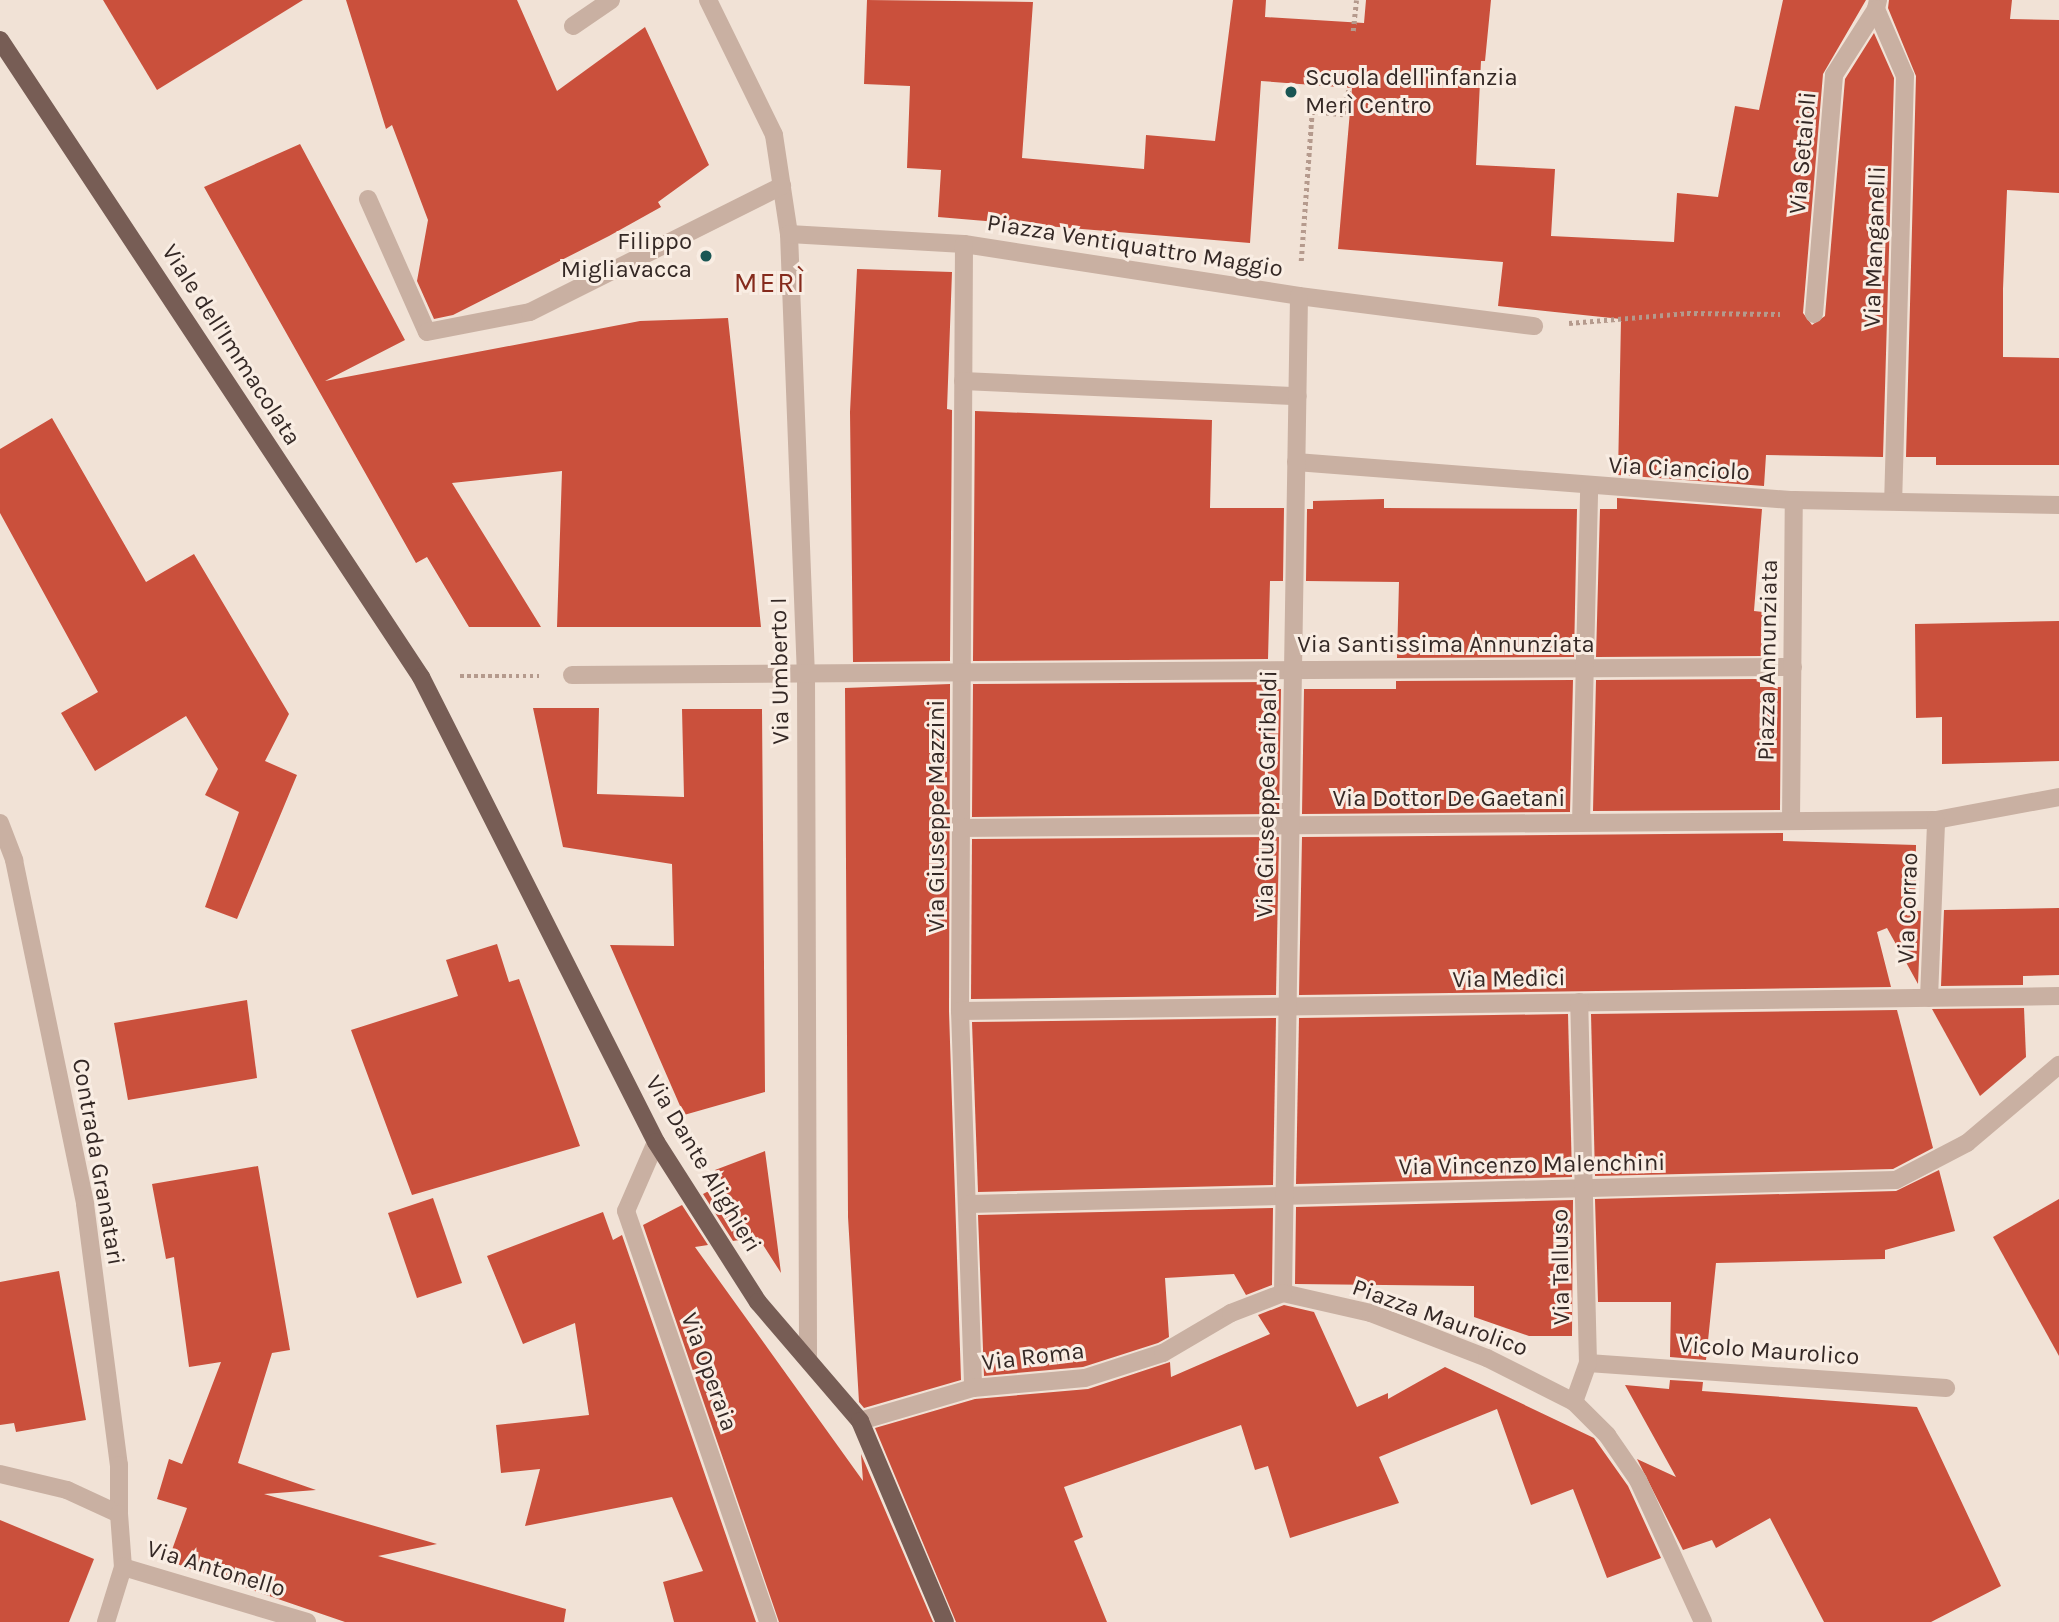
<!DOCTYPE html>
<html>
<head>
<meta charset="utf-8">
<style>
  body { margin:0 }
  #map { position:relative; width:2059px; height:1622px; overflow:hidden; background:#f1e2d6; font-family:Karla,sans-serif }
  div>[style] { position:absolute }
  [style*='--x'] { left:calc(var(--x)*1px); top:calc(var(--y)*1px); width:calc(var(--w)*1px); rotate:calc(var(--a)*1deg) }
  .building>* { inset:0; background:#ca503c }
  .path>* { height:4.5px; margin-top:-2.25px; transform-origin:0; background:repeating-linear-gradient(90deg,#b59a8d 0 3.5px,transparent 0 7px) }
  .minor>* { height:18px; margin:-9px; padding:0 9px; transform-origin:9px; border-radius:9px; background:#c9b0a2 }
  .major>* { height:18px; margin:-9px; padding:0 9px; transform-origin:9px; border-radius:9px; background:#775d55 }
  .dots>* { width:19px; height:19px; translate:-50% -50%; box-sizing:border-box; border:4px solid #f9ede3; border-radius:50% }
  span { translate:-50% -50%; white-space:nowrap; text-align:center; line-height:1.15; -webkit-text-stroke:6px #f9ede3; paint-order:stroke }
  .poi-label { font-size:24px; color:#342825 }
  .left { translate:0 -50%; text-align:left }
  .right { translate:-100% -50%; text-align:right }
  .street-label { font-size:24px; color:#342825 }
  .quarter-label { font-size:28px; color:#852a1c; letter-spacing:2px }
</style>
</head>
<body>
<div id="map">
  <div class="building">
    <i style="clip-path:polygon(103px 0,303px 0,157px 90px)"></i>
    <i style="clip-path:polygon(346px 0,517px 0,557px 91px,645px 27px,709px 165px,658px 202px,661px 207px,609px 236px,453px 315px,434px 319px,417px 281px,428px 220px,392px 125px,386px 129px)"></i>
    <i style="clip-path:polygon(867px 0,1033px 2px,1022px 158px,1144px 169px,1146px 135px,1215px 141px,1233px 0,1266px 0,1265px 17px,1364px 23px,1366px 0,1491px 0,1485px 61px,1481px 61px,1476px 165px,1555px 169px,1551px 236px,1674px 242px,1677px 193px,1718px 197px,1735px 106px,1759px 110px,1783px 0,1866px 0,1823px 74px,1803px 313px,1812px 325px,1825px 316px,1845px 79px,1874px 33px,1894px 78px,1883px 457px,1766px 455px,1764px 486px,1618px 475px,1621px 319px,1498px 306px,1503px 262px,1338px 249px,1352px 88px,1261px 81px,1250px 243px,938px 217px,941px 170px,907px 168px,910px 86px,864px 84px)"></i>
    <i style="clip-path:polygon(1889px 0,2012px 0,2010px 19px,2059px 20px,2059px 193px,2007px 190px,2003px 289px,2003px 357px,2059px 358px,2059px 465px,1936px 465px,1936px 457px,1906px 457px,1916px 76px,1888px 8px)"></i>
    <i style="clip-path:polygon(300px 144px,405px 340px,325px 381px,640px 321px,728px 318px,761px 627px,557px 627px,562px 471px,452px 483px,541px 627px,469px 627px,427px 557px,416px 563px,204px 187px)"></i>
    <i style="clip-path:polygon(857px 269px,952px 272px,947px 409px,952px 410px,950px 661px,853px 662px,850px 412px)"></i>
    <i style="clip-path:polygon(975px 411px,1212px 420px,1210px 508px,1284px 508px,1283px 581px,1270px 581px,1268px 659px,973px 661px)"></i>
    <i style="clip-path:polygon(52px 418px,146px 582px,194px 554px,289px 714px,265px 761px,297px 775px,237px 919px,205px 907px,239px 812px,205px 795px,218px 769px,186px 716px,95px 771px,61px 713px,98px 692px,0 513px,0 449px)"></i>
    <i style="clip-path:polygon(1617px 498px,1762px 509px,1754px 611px,1763px 612px,1761px 656px,1596px 657px,1600px 509px,1617px 509px)"></i>
    <i style="clip-path:polygon(1384px 499px,1384px 508px,1577px 509px,1574px 657px,1397px 658px,1399px 582px,1306px 581px,1307px 509px,1313px 509px,1313px 501px)"></i>
    <i style="clip-path:polygon(2059px 621px,2059px 761px,1942px 764px,1942px 717px,1916px 718px,1915px 624px)"></i>
    <i style="clip-path:polygon(1760px 679px,1760px 687px,1781px 687px,1780px 810px,1593px 811px,1596px 680px)"></i>
    <i style="clip-path:polygon(1573px 680px,1570px 812px,1302px 814px,1304px 689px,1396px 689px,1396px 681px)"></i>
    <i style="clip-path:polygon(1268px 682px,1268px 690px,1281px 689px,1279px 814px,972px 817px,973px 684px)"></i>
    <i style="clip-path:polygon(950px 684px,949px 1011px,961px 1380px,864px 1408px,859px 1402px,848px 1217px,845px 688px)"></i>
    <i style="clip-path:polygon(533px 708px,599px 708px,597px 794px,684px 797px,682px 709px,762px 709px,765px 1092px,684px 1115px,610px 945px,674px 946px,672px 864px,563px 847px)"></i>
    <i style="clip-path:polygon(1783px 833px,1783px 841px,1916px 845px,1915px 911px,1921px 911px,1918px 984px,1887px 928px,1877px 932px,1891px 987px,1299px 995px,1302px 837px)"></i>
    <i style="clip-path:polygon(1279px 837px,1276px 995px,971px 999px,972px 839px)"></i>
    <i style="clip-path:polygon(2059px 908px,2059px 975px,2023px 976px,2023px 985px,1941px 986px,1944px 910px)"></i>
    <i style="clip-path:polygon(497px 944px,509px 982px,519px 979px,580px 1146px,412px 1195px,351px 1030px,458px 996px,446px 960px)"></i>
    <i style="clip-path:polygon(247px 1000px,257px 1078px,128px 1100px,114px 1023px)"></i>
    <i style="clip-path:polygon(2024px 1008px,2026px 1057px,1980px 1096px,1932px 1009px)"></i>
    <i style="clip-path:polygon(1897px 1010px,1933px 1148px,1893px 1169px,1595px 1176px,1591px 1014px)"></i>
    <i style="clip-path:polygon(1568px 1014px,1572px 1177px,1296px 1184px,1299px 1018px)"></i>
    <i style="clip-path:polygon(1276px 1018px,1273px 1185px,978px 1192px,972px 1022px)"></i>
    <i style="clip-path:polygon(765px 1151px,776px 1234px,781px 1273px,758px 1237px,733px 1241px,703px 1194px,724px 1183px,715px 1170px)"></i>
    <i style="clip-path:polygon(258px 1166px,290px 1350px,272px 1353px,238px 1463px,316px 1490px,264px 1494px,437px 1544px,378px 1556px,566px 1609px,564px 1622px,345px 1622px,168px 1561px,187px 1508px,157px 1499px,169px 1459px,182px 1464px,221px 1362px,189px 1367px,174px 1257px,166px 1259px,152px 1184px)"></i>
    <i style="clip-path:polygon(1939px 1170px,1955px 1231px,1885px 1250px,1885px 1259px,1716px 1263px,1706px 1360px,1670px 1357px,1671px 1302px,1598px 1302px,1595px 1199px,1896px 1191px)"></i>
    <i style="clip-path:polygon(433px 1198px,462px 1283px,417px 1298px,388px 1213px)"></i>
    <i style="clip-path:polygon(2059px 1199px,2059px 1356px,1993px 1237px)"></i>
    <i style="clip-path:polygon(1573px 1200px,1572px 1336px,1529px 1336px,1474px 1317px,1474px 1286px,1295px 1284px,1296px 1207px)"></i>
    <i style="clip-path:polygon(682px 1205px,708px 1245px,695px 1247px,863px 1481px,861px 1454px,933px 1622px,779px 1622px,643px 1225px)"></i>
    <i style="clip-path:polygon(1273px 1208px,1272px 1285px,1246px 1295px,1234px 1274px,1165px 1278px,1169px 1337px,1158px 1343px,1083px 1367px,984px 1376px,978px 1215px)"></i>
    <i style="clip-path:polygon(603px 1212px,613px 1240px,622px 1235px,756px 1622px,674px 1622px,663px 1582px,703px 1571px,672px 1497px,525px 1526px,540px 1469px,501px 1473px,496px 1425px,589px 1415px,575px 1323px,523px 1344px,487px 1256px)"></i>
    <i style="clip-path:polygon(59px 1271px,86px 1420px,16px 1432px,14px 1423px,0 1425px,0 1282px)"></i>
    <i style="clip-path:polygon(1284px 1305px,1314px 1312px,1357px 1407px,1388px 1393px,1388px 1399px,1445px 1367px,1594px 1438px,1628px 1486px,1661px 1558px,1607px 1578px,1573px 1489px,1531px 1505px,1497px 1409px,1379px 1457px,1399px 1503px,1290px 1538px,1268px 1466px,1255px 1470px,1241px 1425px,1064px 1487px,1083px 1537px,1074px 1541px,1107px 1622px,956px 1622px,875px 1428px,975px 1399px,1088px 1389px,1170px 1362px,1171px 1377px,1270px 1334px,1258px 1315px)"></i>
    <i style="clip-path:polygon(1670px 1380px,1703px 1382px,1702px 1391px,1917px 1407px,2001px 1586px,1931px 1622px,1824px 1622px,1770px 1518px,1716px 1548px,1712px 1540px,1683px 1550px,1637px 1459px,1676px 1477px,1625px 1385px,1669px 1389px)"></i>
    <i style="clip-path:polygon(0 1520px,94px 1559px,69px 1622px,0 1622px)"></i>
  </div>
  <div class="path">
    <i style="--x:1353;--y:31;--w:31;--a:-84"></i>
    <i style="--x:1301;--y:261;--w:150;--a:-85.8"></i>
    <i style="--x:1312;--y:111;--w:31;--a:6"></i>
    <i style="--x:1343;--y:114;--w:27;--a:-77"></i>
    <i style="--x:1569;--y:323;--w:118;--a:-4.8"></i>
    <i style="--x:1687;--y:313;--w:93;--a:0.6"></i>
    <i style="--x:460;--y:676;--w:79;--a:0"></i>
  </div>
  <div class="minor">
    <i style="--x:708;--y:0;--w:150;--a:63.9"></i>
    <i style="--x:774;--y:135;--w:100;--a:81.4"></i>
    <i style="--x:789;--y:234;--w:440;--a:87.8"></i>
    <i style="--x:806;--y:674;--w:684;--a:89.83"></i>
    <i style="--x:1878;--y:0;--w:9;--a:103"></i>
    <i style="--x:1876;--y:9;--w:73;--a:66.6"></i>
    <i style="--x:1905;--y:76;--w:425;--a:91.6"></i>
    <i style="--x:573;--y:26;--w:46;--a:-34.4"></i>
    <i style="--x:368;--y:199;--w:145;--a:66.1"></i>
    <i style="--x:427;--y:332;--w:105;--a:-11"></i>
    <i style="--x:530;--y:312;--w:282;--a:-26.6"></i>
    <i style="--x:789;--y:234;--w:175;--a:3.3"></i>
    <i style="--x:964;--y:244;--w:339;--a:8.8"></i>
    <i style="--x:1299;--y:296;--w:237;--a:7.3"></i>
    <i style="--x:964;--y:244;--w:767;--a:90.3"></i>
    <i style="--x:960;--y:1011;--w:377;--a:88"></i>
    <i style="--x:1814;--y:314;--w:240;--a:-85.2"></i>
    <i style="--x:1834;--y:75;--w:78;--a:-57.5"></i>
    <i style="--x:963;--y:381;--w:335;--a:2.6"></i>
    <i style="--x:1296;--y:462;--w:499;--a:4.4"></i>
    <i style="--x:1794;--y:500;--w:265;--a:1.1"></i>
    <i style="--x:572;--y:675;--w:1221;--a:-0.38"></i>
    <i style="--x:1791;--y:821;--w:321;--a:-89.5"></i>
    <i style="--x:0;--y:823;--w:40;--a:69"></i>
    <i style="--x:14;--y:860;--w:351;--a:78.3"></i>
    <i style="--x:85;--y:1204;--w:263;--a:82.6"></i>
    <i style="--x:119;--y:1465;--w:49;--a:90"></i>
    <i style="--x:1581;--y:823;--w:335;--a:-88.6"></i>
    <i style="--x:961;--y:828;--w:975;--a:-0.47"></i>
    <i style="--x:1936;--y:820;--w:125;--a:-10.6"></i>
    <i style="--x:1929;--y:998;--w:178;--a:-87.7"></i>
    <i style="--x:960;--y:1011;--w:1099;--a:-0.78"></i>
    <i style="--x:656;--y:1142;--w:75;--a:113.5"></i>
    <i style="--x:626;--y:1211;--w:435;--a:70.9"></i>
    <i style="--x:969;--y:1204;--w:927;--a:-1.48"></i>
    <i style="--x:1896;--y:1180;--w:80;--a:-27.5"></i>
    <i style="--x:1967;--y:1143;--w:121;--a:-40.3"></i>
    <i style="--x:1283;--y:1293;--w:997;--a:-89.08"></i>
    <i style="--x:1283;--y:1293;--w:90;--a:12.8"></i>
    <i style="--x:1371;--y:1313;--w:124;--a:21.2"></i>
    <i style="--x:1487;--y:1358;--w:97;--a:26.8"></i>
    <i style="--x:1574;--y:1402;--w:47;--a:45"></i>
    <i style="--x:1607;--y:1435;--w:55;--a:55.4"></i>
    <i style="--x:1638;--y:1480;--w:156;--a:65.4"></i>
    <i style="--x:1588;--y:1363;--w:359;--a:4"></i>
    <i style="--x:1574;--y:1402;--w:41;--a:-70.3"></i>
    <i style="--x:1588;--y:1363;--w:361;--a:-91.4"></i>
    <i style="--x:860;--y:1421;--w:118;--a:-16.3"></i>
    <i style="--x:973;--y:1388;--w:112;--a:-5.1"></i>
    <i style="--x:1085;--y:1378;--w:82;--a:-17.8"></i>
    <i style="--x:1163;--y:1353;--w:79;--a:-30.5"></i>
    <i style="--x:1231;--y:1313;--w:56;--a:-21"></i>
    <i style="--x:0;--y:1474;--w:69;--a:13.4"></i>
    <i style="--x:67;--y:1490;--w:57;--a:24.8"></i>
    <i style="--x:119;--y:1514;--w:53;--a:85.7"></i>
    <i style="--x:123;--y:1567;--w:192;--a:16.6"></i>
    <i style="--x:106;--y:1622;--w:58;--a:-72.8"></i>
  </div>
  <div class="major">
    <i style="--x:0;--y:40;--w:764;--a:56.54"></i>
    <i style="--x:421;--y:677;--w:521;--a:63.19"></i>
    <i style="--x:656;--y:1142;--w:190;--a:57.5"></i>
    <i style="--x:758;--y:1302;--w:157;--a:49.4"></i>
    <i style="--x:860;--y:1421;--w:218;--a:67.1"></i>
  </div>
  <div class="dots">
    <i style="left:1291px;top:92px;background:#1a5654"></i>
    <i style="left:706px;top:256px;background:#1a5654"></i>
  </div>
  <div class="poi-label">
    <span class="left" style="left:1305px;top:92px">Scuola dell'infanzia<br>Merì Centro</span>
    <span class="right" style="left:692px;top:256px">Filippo<br>Migliavacca</span>
  </div>
  <div class="street-label">
    <span style="left:1803px;top:153px;rotate:-85deg">Via Setaioli</span>
    <span style="left:1135px;top:246px;rotate:9deg">Piazza Ventiquattro Maggio</span>
    <span style="left:1875px;top:247px;rotate:-88deg">Via Manganelli</span>
    <span style="left:231px;top:345px;rotate:57deg">Viale dell'Immacolata</span>
    <span style="left:1679px;top:469px;rotate:3deg">Via Cianciolo</span>
    <span style="left:1446px;top:645px">Via Santissima Annunziata</span>
    <span style="left:1768px;top:660px;rotate:-89deg">Piazza Annunziata</span>
    <span style="left:780px;top:671px;rotate:-91deg">Via Umberto I</span>
    <span style="left:1267px;top:794px;rotate:-89deg">Via Giuseppe Garibaldi</span>
    <span style="left:1449px;top:799px">Via Dottor De Gaetani</span>
    <span style="left:937px;top:816px;rotate:-90deg">Via Giuseppe Mazzini</span>
    <span style="left:1908px;top:908px;rotate:-88deg">Via Corrao</span>
    <span style="left:1509px;top:979px;rotate:-1deg">Via Medici</span>
    <span style="left:98px;top:1162px;rotate:80deg">Contrada Granatari</span>
    <span style="left:703px;top:1164px;rotate:59deg">Via Dante Alighieri</span>
    <span style="left:1532px;top:1165px;rotate:-1deg">Via Vincenzo Malenchini</span>
    <span style="left:1561px;top:1267px;rotate:-91deg">Via Talluso</span>
    <span style="left:1440px;top:1318px;rotate:20deg">Piazza Maurolico</span>
    <span style="left:1769px;top:1351px;rotate:4deg">Vicolo Maurolico</span>
    <span style="left:1033px;top:1357px;rotate:-7deg">Via Roma</span>
    <span style="left:709px;top:1372px;rotate:70deg">Via Operaia</span>
    <span style="left:216px;top:1569px;rotate:17deg">Via Antonello</span>
  </div>
  <div class="quarter-label">
    <span style="left:770px;top:283px">MERÌ</span>
  </div>
</div>
</body>
</html>
